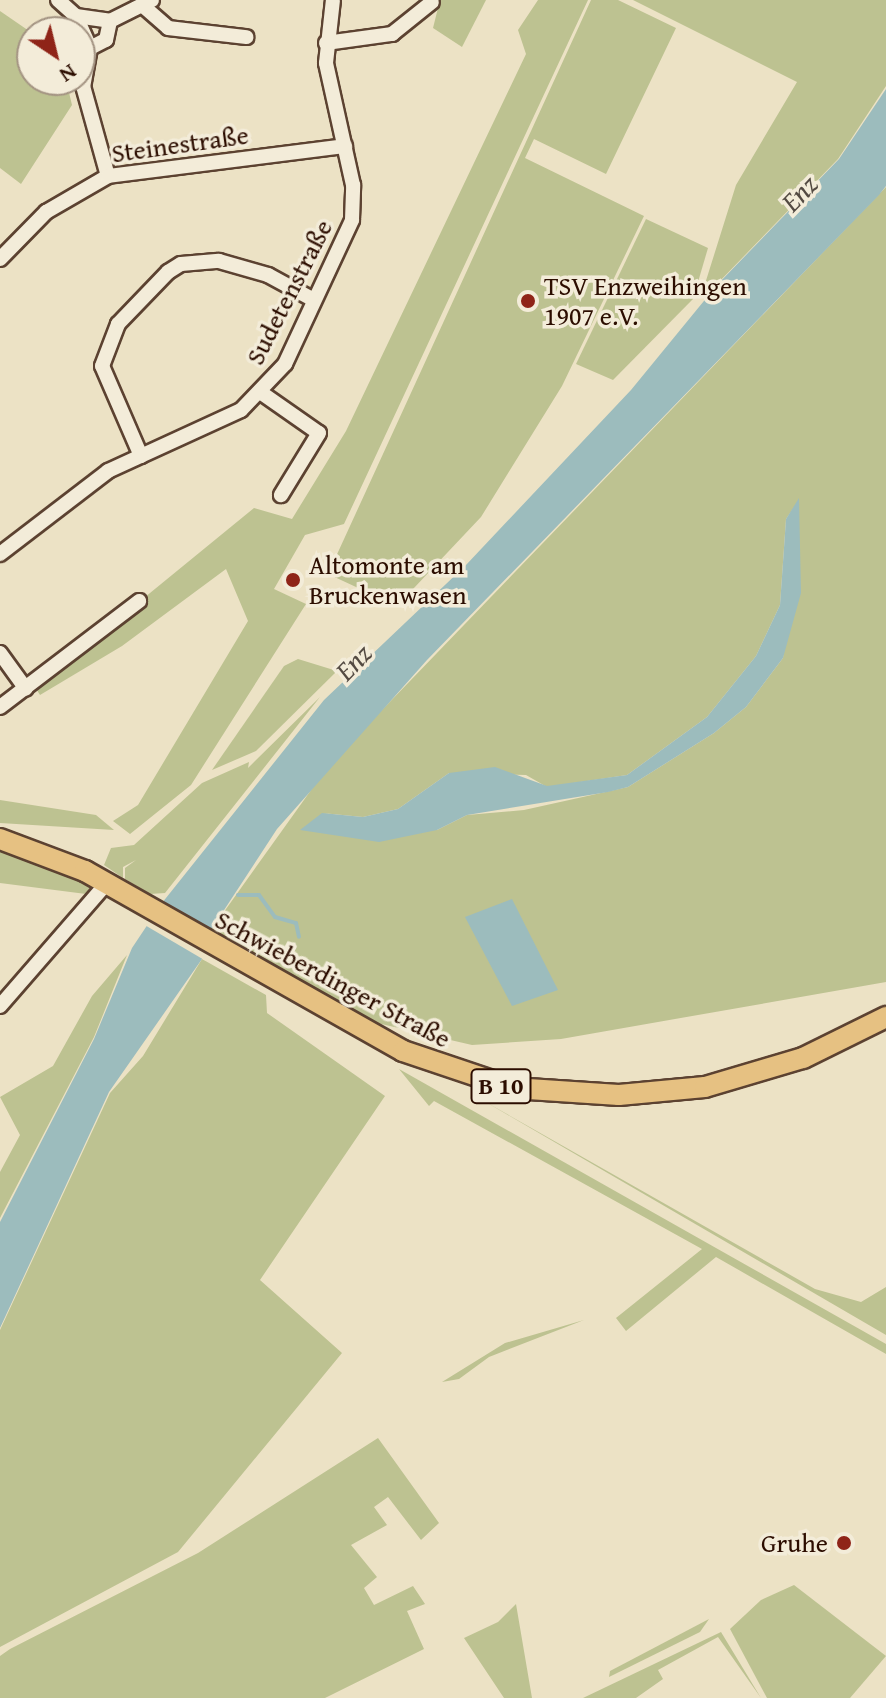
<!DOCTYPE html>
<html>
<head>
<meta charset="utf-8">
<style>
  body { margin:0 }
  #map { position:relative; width:886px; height:1698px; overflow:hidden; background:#ece2c5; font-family:"Gentium Book Plus",serif }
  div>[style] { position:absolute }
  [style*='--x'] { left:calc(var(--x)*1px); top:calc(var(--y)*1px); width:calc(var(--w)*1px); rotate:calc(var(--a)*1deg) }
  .green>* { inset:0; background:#bdc291 }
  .water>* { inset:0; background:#9cbcbd }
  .pier>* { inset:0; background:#ece2c5 }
  .stream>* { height:4px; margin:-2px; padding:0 2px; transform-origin:2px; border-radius:2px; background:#9cbcbd }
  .roads { filter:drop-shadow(2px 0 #5c4231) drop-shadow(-2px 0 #5c4231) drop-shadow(0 2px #5c4231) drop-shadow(0 -2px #5c4231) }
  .minor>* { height:14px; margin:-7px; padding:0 7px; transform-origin:7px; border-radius:7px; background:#f3ecd9 }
  .primary>* { height:20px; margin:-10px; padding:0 10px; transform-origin:10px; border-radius:10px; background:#e6c182 }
  .dots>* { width:22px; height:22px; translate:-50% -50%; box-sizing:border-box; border:4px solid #f3ecd9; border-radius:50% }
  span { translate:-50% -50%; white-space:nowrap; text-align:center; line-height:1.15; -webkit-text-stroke:7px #f3ecd9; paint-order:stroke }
  .shield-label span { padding:2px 6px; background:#f3ecd9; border:2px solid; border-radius:6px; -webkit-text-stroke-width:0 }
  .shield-label { font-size:24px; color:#2c0d00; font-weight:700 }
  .street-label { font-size:26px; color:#2c0d00 }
  .poi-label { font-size:26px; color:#2c0d00 }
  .left { translate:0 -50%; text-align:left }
  .right { translate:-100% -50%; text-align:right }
  .water-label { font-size:28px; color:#534a42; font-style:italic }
  .north { position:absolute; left:16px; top:16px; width:80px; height:80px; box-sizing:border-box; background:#f3ecd9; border:2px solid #a39382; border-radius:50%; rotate:145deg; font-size:22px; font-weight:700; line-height:32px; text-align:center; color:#2c0d00 }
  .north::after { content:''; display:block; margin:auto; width:28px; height:36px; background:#8f2418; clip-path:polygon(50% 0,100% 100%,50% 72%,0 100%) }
</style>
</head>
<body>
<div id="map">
  <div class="green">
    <i style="clip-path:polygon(440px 0,486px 0,462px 47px,433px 28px)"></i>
    <i style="clip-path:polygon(538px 0,588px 0,344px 524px,305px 535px,274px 589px,306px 604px,191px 785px,130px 834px,113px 821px,138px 805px,248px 621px,226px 569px,122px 646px,40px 695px,35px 687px,254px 508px,292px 519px,346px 431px,526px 54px,518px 30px)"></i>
    <i style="clip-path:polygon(591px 0,618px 0,676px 28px,606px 174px,534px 139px,525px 158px,644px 216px,562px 386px,481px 517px,397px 606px,328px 574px)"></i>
    <i style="clip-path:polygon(633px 0,886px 0,886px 86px,838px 159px,717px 284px,704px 287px,736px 185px,797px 82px)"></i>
    <i style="clip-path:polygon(0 11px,32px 33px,32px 80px,66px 80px,72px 105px,21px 184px,0 168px)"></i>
    <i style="clip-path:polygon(evenodd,886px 187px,886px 982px,561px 1039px,472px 1045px,377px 1023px,211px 930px,329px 765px,886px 187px,799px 500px,783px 658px,746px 707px,714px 733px,628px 787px,524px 810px,467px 815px,437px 830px,322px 813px,363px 817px,398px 809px,449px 773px,526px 775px,547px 787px,627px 775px,707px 717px,756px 656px,780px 605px,786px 519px,799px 500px)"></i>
    <i style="clip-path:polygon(646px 219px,708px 248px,693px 299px,613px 380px,576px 364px)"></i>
    <i style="clip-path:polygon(298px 659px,337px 671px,256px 751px,212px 770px,284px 666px)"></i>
    <i style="clip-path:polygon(320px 697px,165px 893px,150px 894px,125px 879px,125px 868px,136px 860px,123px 867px,123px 878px,104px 865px,111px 848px,134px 845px,202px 783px,249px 762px,248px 768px)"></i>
    <i style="clip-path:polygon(0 800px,96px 815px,114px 830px,0 823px)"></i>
    <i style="clip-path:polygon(0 851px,36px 861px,90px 887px,86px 894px,0 883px)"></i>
    <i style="clip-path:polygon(127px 955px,94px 1037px,0 1218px,0 1172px,20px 1135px,0 1097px,53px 1066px,92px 996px)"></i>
    <i style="clip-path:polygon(202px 959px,266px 995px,267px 1013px,385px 1096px,260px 1280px,342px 1353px,178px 1552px,0 1647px,0 1330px,110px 1093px,143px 1056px)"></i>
    <i style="clip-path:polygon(399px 1069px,886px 1344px,886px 1354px,716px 1257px,626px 1331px,616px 1318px,702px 1249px,434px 1101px,429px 1106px)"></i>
    <i style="clip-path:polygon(484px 1101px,815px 1289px,861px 1302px,886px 1287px,886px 1335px)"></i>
    <i style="clip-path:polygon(584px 1320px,489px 1357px,459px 1379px,442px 1382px,505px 1343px)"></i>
    <i style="clip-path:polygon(378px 1438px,439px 1523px,421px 1540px,388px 1497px,374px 1507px,387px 1525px,351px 1545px,377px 1577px,364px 1588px,374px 1605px,413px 1586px,425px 1604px,407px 1611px,424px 1649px,325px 1698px,0 1698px,0 1656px,10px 1649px,198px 1553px)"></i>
    <i style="clip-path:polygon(794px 1585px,886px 1656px,850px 1698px,767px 1698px,730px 1629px,761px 1600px)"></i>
    <i style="clip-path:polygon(516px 1604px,532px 1698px,504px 1698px,464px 1638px,498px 1622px)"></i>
    <i style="clip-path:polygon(709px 1619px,700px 1632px,609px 1677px,610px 1671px)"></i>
    <i style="clip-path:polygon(721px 1632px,761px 1698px,718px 1637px,658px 1670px,663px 1679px,636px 1698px,583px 1698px)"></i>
  </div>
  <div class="water">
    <i style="clip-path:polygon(886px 89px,886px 186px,879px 195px,427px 660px,277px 829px,211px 930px,202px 959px,109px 1092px,0 1328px,0 1222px,94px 1039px,132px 948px,162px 903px,324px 700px,466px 565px,631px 390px,717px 285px,839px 159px)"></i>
    <i style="clip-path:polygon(799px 498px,801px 593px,783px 658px,746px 707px,714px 733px,628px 787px,608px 792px,467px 815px,437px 830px,379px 842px,300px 830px,322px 813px,363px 817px,398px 809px,449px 773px,495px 767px,547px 786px,627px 775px,707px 717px,756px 656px,780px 605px,786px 519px)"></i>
    <i style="clip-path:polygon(512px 899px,558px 990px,512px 1006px,465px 917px)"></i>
  </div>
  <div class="pier">
    <i style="clip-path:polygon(159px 900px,214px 932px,206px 961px,143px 924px)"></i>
  </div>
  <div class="stream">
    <i style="--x:238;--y:895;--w:21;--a:0"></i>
    <i style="--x:259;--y:895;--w:27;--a:54"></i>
    <i style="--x:275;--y:917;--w:22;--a:16"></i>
    <i style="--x:296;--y:923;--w:14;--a:78"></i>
  </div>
  <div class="roads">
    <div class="minor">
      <i style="--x:58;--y:0;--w:24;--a:42"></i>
      <i style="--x:76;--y:16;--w:35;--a:66"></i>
      <i style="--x:90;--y:48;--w:39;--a:100"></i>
      <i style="--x:83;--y:86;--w:93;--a:74.5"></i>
      <i style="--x:142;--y:5;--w:35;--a:41"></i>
      <i style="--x:168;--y:28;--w:79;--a:6.6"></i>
      <i style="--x:76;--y:16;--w:34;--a:8"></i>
      <i style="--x:110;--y:21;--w:47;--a:-26.6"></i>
      <i style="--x:326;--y:43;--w:67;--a:-7.8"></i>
      <i style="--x:392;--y:34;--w:51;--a:-38.7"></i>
      <i style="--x:90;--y:48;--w:18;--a:-27"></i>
      <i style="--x:106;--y:40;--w:19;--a:-78"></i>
      <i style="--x:0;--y:259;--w:66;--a:-45.6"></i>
      <i style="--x:46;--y:212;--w:72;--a:-30.1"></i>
      <i style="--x:108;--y:176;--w:239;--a:-7.2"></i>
      <i style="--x:263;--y:394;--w:68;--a:34.9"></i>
      <i style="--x:319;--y:433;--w:73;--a:121.5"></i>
      <i style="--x:141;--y:456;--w:98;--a:-113.4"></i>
      <i style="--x:102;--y:366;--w:45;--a:-69.1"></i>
      <i style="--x:118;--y:324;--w:72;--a:-46.1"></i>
      <i style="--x:168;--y:272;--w:15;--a:-32"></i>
      <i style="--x:181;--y:264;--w:38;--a:-5"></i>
      <i style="--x:219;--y:261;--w:51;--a:15.9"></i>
      <i style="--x:268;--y:275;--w:52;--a:28.5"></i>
      <i style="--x:0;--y:554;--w:136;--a:-37.5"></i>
      <i style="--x:108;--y:471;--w:146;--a:-24.6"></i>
      <i style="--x:241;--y:410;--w:64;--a:-46.3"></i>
      <i style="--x:285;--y:364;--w:159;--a:-65"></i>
      <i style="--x:352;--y:220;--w:35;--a:-88"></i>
      <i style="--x:353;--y:185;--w:125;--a:-102.5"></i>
      <i style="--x:326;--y:63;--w:63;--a:-83.7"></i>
      <i style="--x:0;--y:653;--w:44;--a:54.2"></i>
      <i style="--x:0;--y:707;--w:175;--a:-37.3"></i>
      <i style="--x:0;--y:1006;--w:163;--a:-49"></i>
    </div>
    <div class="primary">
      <i style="--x:0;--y:839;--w:91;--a:20.6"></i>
      <i style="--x:85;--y:871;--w:365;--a:29.5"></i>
      <i style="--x:403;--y:1051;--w:116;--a:18.6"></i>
      <i style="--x:513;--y:1088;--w:106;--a:3.8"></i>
      <i style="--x:619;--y:1095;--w:86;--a:-5.3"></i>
      <i style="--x:705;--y:1087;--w:102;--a:-16.5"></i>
      <i style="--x:803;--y:1058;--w:93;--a:-26.3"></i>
    </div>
  </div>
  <div class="dots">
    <i style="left:528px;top:301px;background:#8f2418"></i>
    <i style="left:293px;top:580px;background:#8f2418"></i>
    <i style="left:844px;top:1543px;background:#8f2418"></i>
  </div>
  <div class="shield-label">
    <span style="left:501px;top:1086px">B 10</span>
  </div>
  <div class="street-label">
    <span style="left:180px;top:144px;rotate:-8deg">Steinestraße</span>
    <span style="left:289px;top:292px;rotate:-63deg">Sudetenstraße</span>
    <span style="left:333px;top:979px;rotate:28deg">Schwieberdinger Straße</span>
  </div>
  <div class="poi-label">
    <span class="left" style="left:544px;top:301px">TSV Enzweihingen<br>1907 e.V.</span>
    <span class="left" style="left:309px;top:580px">Altomonte am<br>Bruckenwasen</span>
    <span class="right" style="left:828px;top:1543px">Gruhe</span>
  </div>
  <div class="water-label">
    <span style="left:799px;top:193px;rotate:-46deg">Enz</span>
    <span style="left:353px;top:662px;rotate:-46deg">Enz</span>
  </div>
  <div class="north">N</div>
</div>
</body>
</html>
